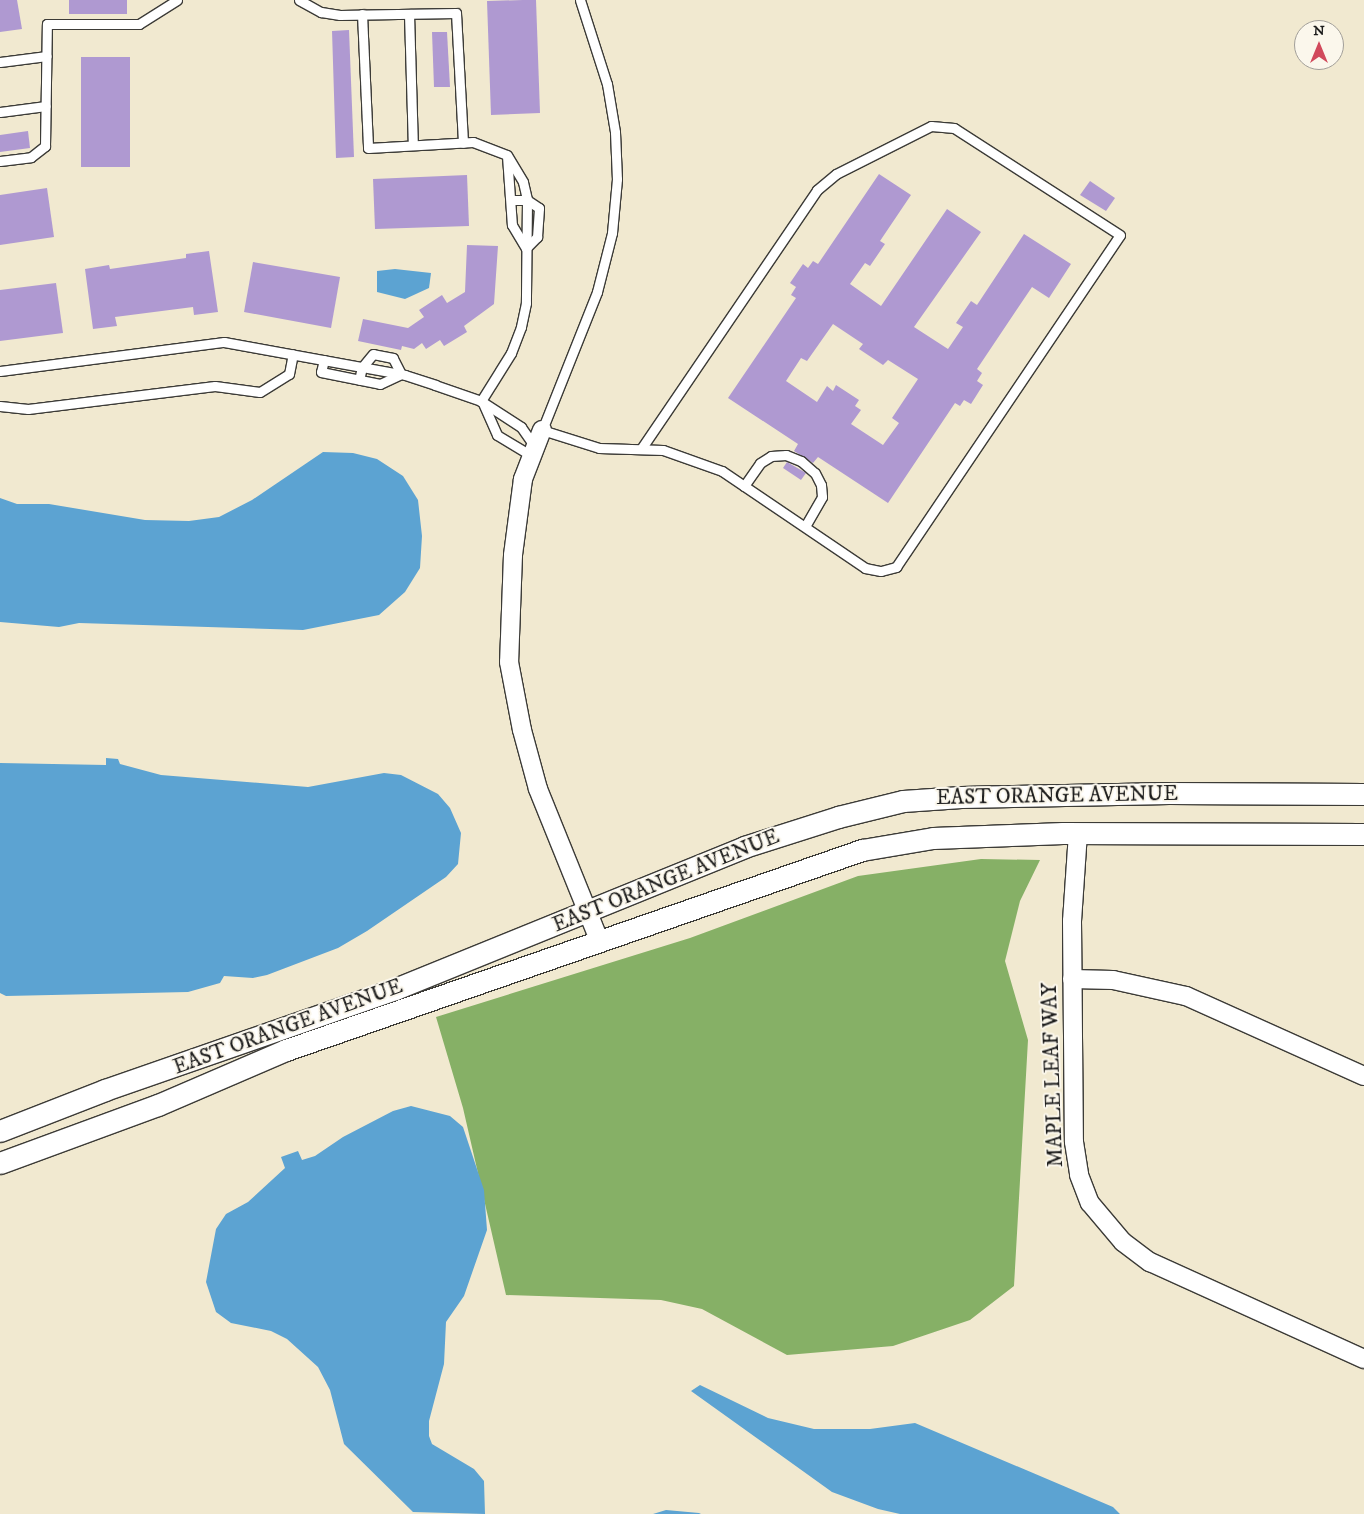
<!DOCTYPE html>
<html>
<head>
<meta charset="utf-8">
<style>
  body { margin:0 }
  #map { position:relative; width:1364px; height:1514px; overflow:hidden; background:#f1e9d0; font-family:"IM FELL DW Pica",serif }
  div>[style] { position:absolute }
  [style*='--x'] { left:calc(var(--x)*1px); top:calc(var(--y)*1px); width:calc(var(--w)*1px); rotate:calc(var(--a)*1deg) }
  .forest>* { inset:0; background:#86b066 }
  .water>* { inset:0; background:#5ca3d2 }
  .building>* { inset:0; background:#af99d1 }
  .roads { filter:drop-shadow(1px 0 #3c3b37) drop-shadow(-1px 0 #3c3b37) drop-shadow(0 1px #3c3b37) drop-shadow(0 -1px #3c3b37) }
  .service>* { height:9px; margin:-4.5px; padding:0 4.5px; transform-origin:4.5px; border-radius:4.5px; background:#fff }
  .minor>* { height:18px; margin:-9px; padding:0 9px; transform-origin:9px; border-radius:9px; background:#fff }
  .tertiary>* { height:21px; margin:-10.5px; padding:0 10.5px; transform-origin:10.5px; border-radius:10.5px; background:#fff }
  span { translate:-50% -50%; white-space:nowrap; text-align:center; line-height:1.15; -webkit-text-stroke:4px #fbf7ec; paint-order:stroke }
  .street-label { font-size:21px; color:#1c1c1c }
  .north { position:absolute; left:1294px; top:20px; width:50px; height:50px; box-sizing:border-box; background:#fbf7ec; border:1px solid #a29f99; border-radius:50%; rotate:0deg; font-size:14px; font-weight:700; line-height:20px; text-align:center; color:#1c1c1c }
  .north::after { content:''; display:block; margin:auto; width:18px; height:22px; background:#d1495b; clip-path:polygon(50% 0,100% 100%,50% 72%,0 100%) }
</style>
</head>
<body>
<div id="map">
  <div class="forest">
    <i style="clip-path:polygon(981px 859px,1040px 860px,1020px 901px,1005px 961px,1028px 1040px,1014px 1286px,970px 1320px,893px 1346px,787px 1355px,702px 1309px,661px 1300px,506px 1295px,463px 1108px,436px 1017px,690px 938px,858px 876px)"></i>
  </div>
  <div class="water">
    <i style="clip-path:polygon(395px 269px,431px 273px,429px 288px,405px 299px,377px 292px,377px 271px)"></i>
    <i style="clip-path:polygon(323px 452px,353px 453px,377px 459px,403px 476px,418px 500px,422px 536px,420px 568px,405px 592px,379px 615px,303px 630px,79px 623px,59px 627px,0 622px,0 498px,17px 504px,49px 504px,145px 520px,189px 521px,219px 517px,252px 500px)"></i>
    <i style="clip-path:polygon(106px 758px,118px 759px,120px 764px,161px 775px,308px 787px,384px 773px,401px 775px,438px 794px,450px 808px,461px 833px,458px 864px,446px 877px,367px 931px,338px 948px,267px 975px,253px 978px,224px 976px,220px 983px,188px 992px,6px 996px,0 993px,0 763px,106px 765px)"></i>
    <i style="clip-path:polygon(411px 1106px,450px 1116px,463px 1127px,484px 1190px,487px 1230px,464px 1296px,446px 1322px,444px 1364px,429px 1421px,429px 1436px,432px 1444px,474px 1469px,484px 1481px,485px 1514px,413px 1512px,344px 1444px,330px 1390px,318px 1367px,287px 1339px,271px 1331px,231px 1323px,216px 1312px,206px 1282px,216px 1229px,226px 1214px,248px 1202px,285px 1168px,281px 1157px,298px 1151px,302px 1160px,315px 1156px,343px 1137px,393px 1111px)"></i>
    <i style="clip-path:polygon(700px 1385px,768px 1418px,814px 1429px,870px 1429px,915px 1423px,1113px 1507px,1120px 1514px,900px 1514px,878px 1509px,832px 1492px,691px 1391px)"></i>
    <i style="clip-path:polygon(666px 1510px,699px 1513px,701px 1514px,653px 1514px)"></i>
  </div>
  <div class="building">
    <i style="clip-path:polygon(0 0,17px 0,22px 29px,0 32px)"></i>
    <i style="clip-path:polygon(69px 0,127px 0,127px 14px,69px 14px)"></i>
    <i style="clip-path:polygon(523px 0,536px 0,540px 113px,491px 115px,487px 1px)"></i>
    <i style="clip-path:polygon(349px 30px,354px 157px,336px 158px,332px 31px)"></i>
    <i style="clip-path:polygon(432px 32px,447px 32px,450px 87px,434px 87px)"></i>
    <i style="clip-path:polygon(81px 57px,130px 57px,130px 167px,81px 167px)"></i>
    <i style="clip-path:polygon(28px 131px,30px 148px,0 152px,0 135px)"></i>
    <i style="clip-path:polygon(evenodd,879px 174px,911px 195px,880px 241px,885px 244px,870px 266px,865px 263px,850px 284px,881px 306px,947px 209px,981px 232px,914px 327px,948px 349px,963px 327px,956px 323px,971px 301px,977px 305px,1024px 234px,1071px 264px,1049px 298px,1032px 287px,977px 369px,982px 373px,977px 381px,983px 385px,971px 404px,964px 400px,960px 406px,955px 403px,888px 503px,818px 457px,813px 463px,794px 451px,798px 444px,728px 398px,796px 298px,791px 295px,796px 287px,790px 283px,803px 264px,808px 268px,813px 261px,818px 264px,879px 174px,833px 324px,863px 344px,859px 349px,883px 365px,888px 360px,918px 379px,892px 418px,899px 423px,883px 445px,851px 424px,861px 410px,855px 406px,859px 400px,836px 385px,833px 391px,827px 386px,817px 402px,786px 381px,801px 358px,807px 361px,833px 324px)"></i>
    <i style="clip-path:polygon(467px 175px,469px 226px,375px 229px,373px 179px)"></i>
    <i style="clip-path:polygon(1090px 181px,1115px 198px,1106px 211px,1080px 195px)"></i>
    <i style="clip-path:polygon(47px 188px,54px 237px,0 245px,0 195px)"></i>
    <i style="clip-path:polygon(467px 245px,498px 246px,494px 304px,464px 326px,467px 332px,444px 346px,440px 340px,426px 349px,422px 343px,414px 349px,402px 346px,401px 350px,358px 341px,363px 319px,408px 328px,424px 317px,419px 310px,442px 295px,447px 303px,465px 292px)"></i>
    <i style="clip-path:polygon(209px 251px,218px 312px,194px 315px,193px 307px,115px 317px,117px 326px,93px 329px,85px 269px,109px 265px,110px 269px,186px 258px,186px 254px)"></i>
    <i style="clip-path:polygon(253px 262px,340px 277px,331px 328px,244px 312px)"></i>
    <i style="clip-path:polygon(56px 283px,63px 333px,0 341px,0 290px)"></i>
    <i style="clip-path:polygon(787px 462px,806px 473px,801px 480px,783px 468px)"></i>
  </div>
  <div class="roads">
    <div class="service">
      <i style="--x:299;--y:0;--w:25;--a:29"></i>
      <i style="--x:321;--y:12;--w:19;--a:9"></i>
      <i style="--x:340;--y:15;--w:116;--a:-1"></i>
      <i style="--x:456;--y:13;--w:130;--a:86.9"></i>
      <i style="--x:580;--y:0;--w:88;--a:72.2"></i>
      <i style="--x:607;--y:84;--w:49;--a:80.5"></i>
      <i style="--x:615;--y:132;--w:47;--a:87.6"></i>
      <i style="--x:617;--y:179;--w:54;--a:95.3"></i>
      <i style="--x:612;--y:233;--w:61;--a:104.3"></i>
      <i style="--x:597;--y:292;--w:149;--a:111.7"></i>
      <i style="--x:542;--y:430;--w:60;--a:17.5"></i>
      <i style="--x:599;--y:448;--w:64;--a:1.8"></i>
      <i style="--x:663;--y:450;--w:63;--a:19.6"></i>
      <i style="--x:722;--y:471;--w:173;--a:34.1"></i>
      <i style="--x:865;--y:568;--w:16;--a:11"></i>
      <i style="--x:881;--y:571;--w:16;--a:-15"></i>
      <i style="--x:896;--y:567;--w:400;--a:-56"></i>
      <i style="--x:1120;--y:235;--w:197;--a:-147.2"></i>
      <i style="--x:954;--y:128;--w:23;--a:-175"></i>
      <i style="--x:931;--y:126;--w:106;--a:153.2"></i>
      <i style="--x:836;--y:174;--w:25;--a:140"></i>
      <i style="--x:817;--y:190;--w:313;--a:124.2"></i>
      <i style="--x:362;--y:14;--w:134;--a:87.4"></i>
      <i style="--x:368;--y:148;--w:105;--a:-3.3"></i>
      <i style="--x:473;--y:142;--w:36;--a:21"></i>
      <i style="--x:507;--y:155;--w:31;--a:59"></i>
      <i style="--x:523;--y:182;--w:18;--a:77"></i>
      <i style="--x:527;--y:200;--w:103;--a:90.6"></i>
      <i style="--x:526;--y:303;--w:25;--a:102"></i>
      <i style="--x:521;--y:327;--w:28;--a:111"></i>
      <i style="--x:511;--y:353;--w:57;--a:122"></i>
      <i style="--x:409;--y:14;--w:131;--a:88.3"></i>
      <i style="--x:0;--y:62;--w:47;--a:-7.3"></i>
      <i style="--x:0;--y:112;--w:46;--a:-7.4"></i>
      <i style="--x:507;--y:156;--w:69;--a:85.9"></i>
      <i style="--x:512;--y:225;--w:27;--a:59"></i>
      <i style="--x:526;--y:248;--w:16;--a:-45"></i>
      <i style="--x:537;--y:237;--w:29;--a:-86"></i>
      <i style="--x:539;--y:208;--w:14;--a:-146"></i>
      <i style="--x:527;--y:200;--w:16;--a:180"></i>
      <i style="--x:0;--y:161;--w:31;--a:-7"></i>
      <i style="--x:31;--y:157;--w:18;--a:-38"></i>
      <i style="--x:45;--y:146;--w:122;--a:-89.1"></i>
      <i style="--x:47;--y:24;--w:92;--a:0"></i>
      <i style="--x:139;--y:24;--w:45;--a:-32.3"></i>
      <i style="--x:324;--y:360;--w:12;--a:104"></i>
      <i style="--x:321;--y:372;--w:60;--a:11.5"></i>
      <i style="--x:380;--y:384;--w:23;--a:-25"></i>
      <i style="--x:401;--y:374;--w:18;--a:-117"></i>
      <i style="--x:393;--y:358;--w:20;--a:-169"></i>
      <i style="--x:373;--y:354;--w:17;--a:130"></i>
      <i style="--x:362;--y:367;--w:13;--a:103"></i>
      <i style="--x:0;--y:371;--w:226;--a:-7.4"></i>
      <i style="--x:224;--y:342;--w:184;--a:10.3"></i>
      <i style="--x:405;--y:375;--w:32;--a:18"></i>
      <i style="--x:435;--y:385;--w:49;--a:19.2"></i>
      <i style="--x:481;--y:401;--w:48;--a:33"></i>
      <i style="--x:521;--y:427;--w:24;--a:55"></i>
      <i style="--x:482;--y:401;--w:37;--a:66"></i>
      <i style="--x:497;--y:435;--w:41;--a:31"></i>
      <i style="--x:0;--y:406;--w:28;--a:6"></i>
      <i style="--x:28;--y:409;--w:188;--a:-7"></i>
      <i style="--x:215;--y:386;--w:45;--a:7.6"></i>
      <i style="--x:260;--y:392;--w:34;--a:-32"></i>
      <i style="--x:289;--y:374;--w:20;--a:-79"></i>
      <i style="--x:744;--y:486;--w:28;--a:-55"></i>
      <i style="--x:760;--y:463;--w:13;--a:-32"></i>
      <i style="--x:771;--y:456;--w:15;--a:-4"></i>
      <i style="--x:786;--y:455;--w:16;--a:22"></i>
      <i style="--x:801;--y:461;--w:18;--a:41"></i>
      <i style="--x:815;--y:473;--w:13;--a:63"></i>
      <i style="--x:821;--y:485;--w:12;--a:85"></i>
      <i style="--x:822;--y:497;--w:34;--a:120"></i>
    </div>
    <div class="minor">
      <i style="--x:542;--y:430;--w:53;--a:111.2"></i>
      <i style="--x:523;--y:479;--w:77;--a:97.5"></i>
      <i style="--x:513;--y:555;--w:107;--a:92.1"></i>
      <i style="--x:509;--y:662;--w:69;--a:79.2"></i>
      <i style="--x:522;--y:730;--w:61;--a:74.8"></i>
      <i style="--x:538;--y:789;--w:163;--a:68"></i>
      <i style="--x:1078;--y:833;--w:88;--a:93.9"></i>
      <i style="--x:1072;--y:921;--w:221;--a:89.5"></i>
      <i style="--x:1074;--y:1142;--w:33;--a:81"></i>
      <i style="--x:1079;--y:1175;--w:30;--a:69"></i>
      <i style="--x:1090;--y:1203;--w:51;--a:49.8"></i>
      <i style="--x:1123;--y:1242;--w:34;--a:37"></i>
      <i style="--x:1150;--y:1262;--w:235;--a:24.4"></i>
      <i style="--x:1072;--y:979;--w:41;--a:1.4"></i>
      <i style="--x:1113;--y:980;--w:75;--a:12.4"></i>
      <i style="--x:1186;--y:996;--w:195;--a:24.2"></i>
    </div>
    <div class="tertiary">
      <i style="--x:0;--y:1131;--w:113;--a:-21.3"></i>
      <i style="--x:105;--y:1090;--w:307;--a:-19.2"></i>
      <i style="--x:395;--y:989;--w:377;--a:-22.1"></i>
      <i style="--x:744;--y:847;--w:99;--a:-17.7"></i>
      <i style="--x:838;--y:817;--w:67;--a:-13.8"></i>
      <i style="--x:903;--y:801;--w:58;--a:-3.9"></i>
      <i style="--x:961;--y:797;--w:208;--a:-1.1"></i>
      <i style="--x:1169;--y:793;--w:195;--a:0.3"></i>
      <i style="--x:0;--y:1163;--w:168;--a:-20.2"></i>
      <i style="--x:158;--y:1105;--w:139;--a:-23.3"></i>
      <i style="--x:286;--y:1050;--w:610;--a:-19.15"></i>
      <i style="--x:862;--y:850;--w:72;--a:-9.6"></i>
      <i style="--x:933;--y:838;--w:130;--a:-2.2"></i>
      <i style="--x:1063;--y:833;--w:301;--a:0.2"></i>
    </div>
  </div>
  <div class="street-label">
    <span style="left:1057px;top:796px;rotate:-1deg">EAST ORANGE AVENUE</span>
    <span style="left:666px;top:881px;rotate:-22deg">EAST ORANGE AVENUE</span>
    <span style="left:288px;top:1027px;rotate:-20deg">EAST ORANGE AVENUE</span>
    <span style="left:1053px;top:1075px;rotate:-92deg">MAPLE LEAF WAY</span>
  </div>
  <div class="north">N</div>
</div>
</body>
</html>
